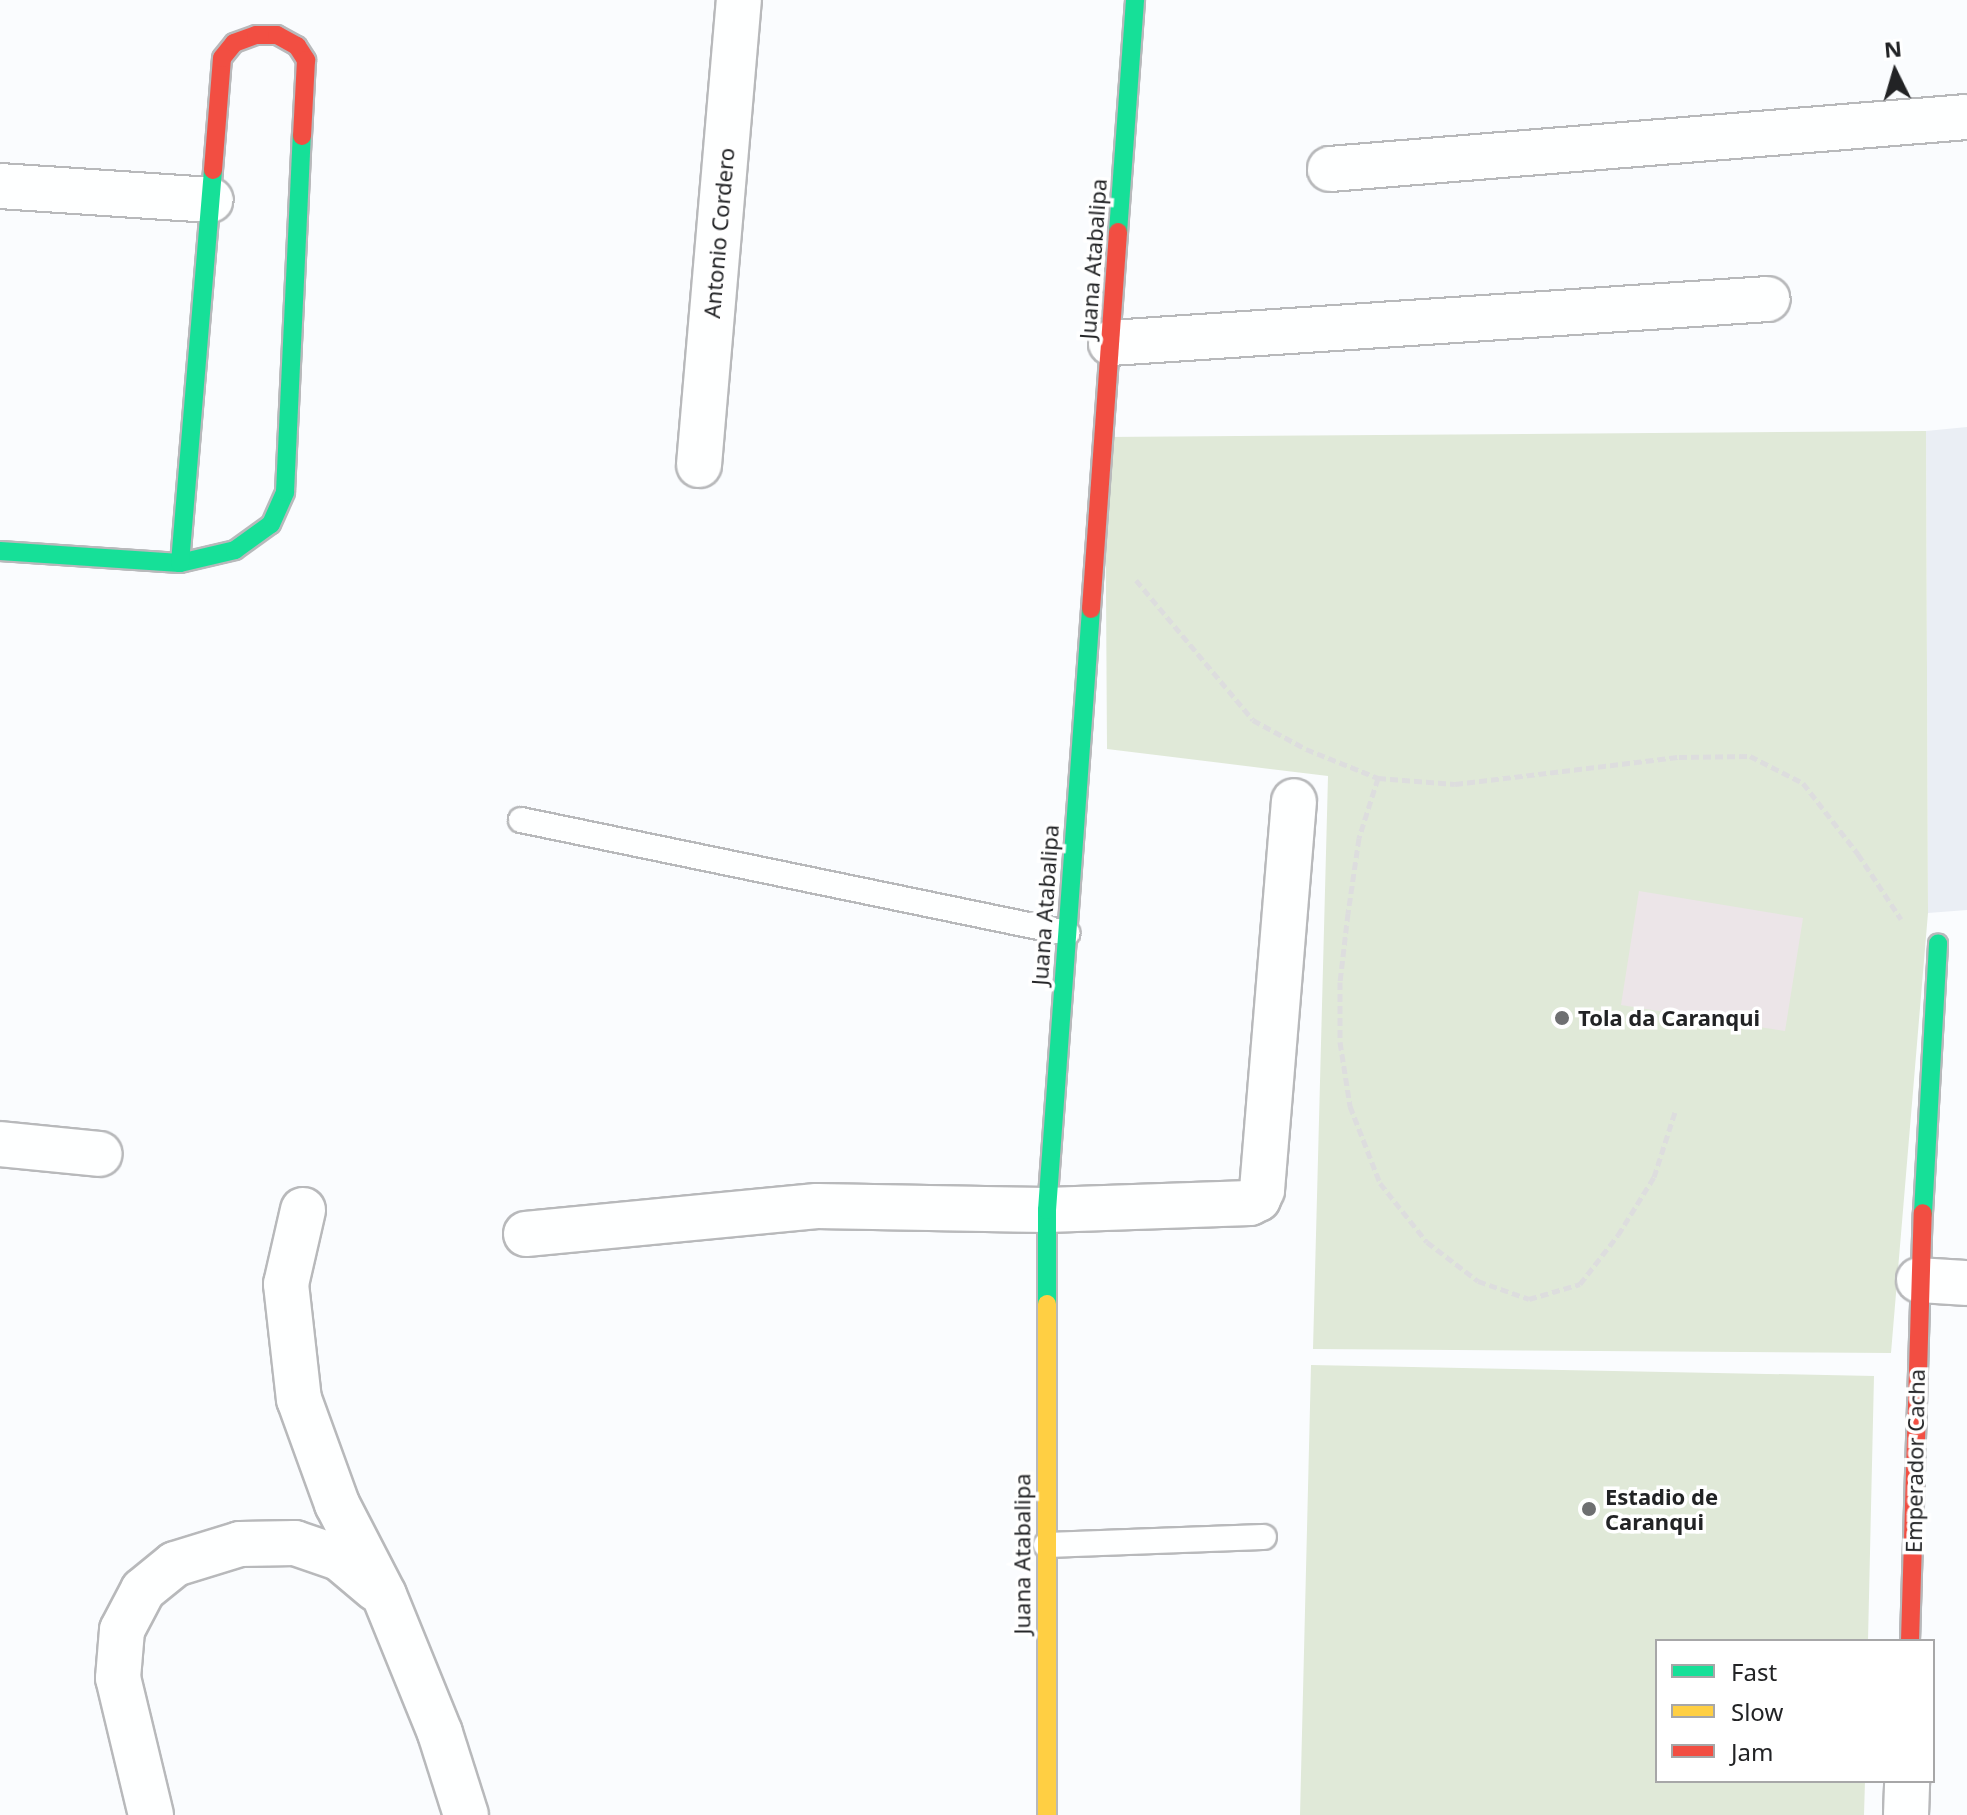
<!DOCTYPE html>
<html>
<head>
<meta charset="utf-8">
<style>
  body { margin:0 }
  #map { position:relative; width:1967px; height:1815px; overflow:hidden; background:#fafcfe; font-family:"Noto Sans",sans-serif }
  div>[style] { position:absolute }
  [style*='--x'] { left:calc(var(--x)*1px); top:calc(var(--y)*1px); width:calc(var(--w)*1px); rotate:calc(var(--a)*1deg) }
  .built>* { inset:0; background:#eaeef4 }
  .green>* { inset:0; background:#e0e9d8 }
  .building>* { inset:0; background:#ece5e8 }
  .path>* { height:5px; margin-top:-2.5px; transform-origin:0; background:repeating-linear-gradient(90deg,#ddddde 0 8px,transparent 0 12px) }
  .roads { filter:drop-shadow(2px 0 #b8b9bb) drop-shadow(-2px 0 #b8b9bb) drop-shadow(0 2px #b8b9bb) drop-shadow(0 -2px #b8b9bb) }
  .lane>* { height:24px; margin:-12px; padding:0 12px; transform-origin:12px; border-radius:12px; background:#feffff }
  .street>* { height:44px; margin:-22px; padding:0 22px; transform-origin:22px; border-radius:22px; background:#feffff }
  .fast>* { height:18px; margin:-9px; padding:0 9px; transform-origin:9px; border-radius:9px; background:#16e098 }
  .slow>* { height:18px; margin:-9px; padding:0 9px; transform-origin:9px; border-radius:9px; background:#ffcf43 }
  .jam>* { height:18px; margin:-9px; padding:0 9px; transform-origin:9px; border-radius:9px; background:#f24e42 }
  .dots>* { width:22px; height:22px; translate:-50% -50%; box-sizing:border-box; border:4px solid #fff; border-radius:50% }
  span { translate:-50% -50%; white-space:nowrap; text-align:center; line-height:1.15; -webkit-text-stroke:7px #fff; paint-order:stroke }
  .street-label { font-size:22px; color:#222325 }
  .poi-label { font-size:22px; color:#222325; font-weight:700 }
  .left { translate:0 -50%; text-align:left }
  .legend { position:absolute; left:1655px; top:1639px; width:280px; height:144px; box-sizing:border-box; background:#fff; border:2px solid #a7a7a8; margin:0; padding:10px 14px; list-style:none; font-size:24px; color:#222325 }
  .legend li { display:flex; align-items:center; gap:16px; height:40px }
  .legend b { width:40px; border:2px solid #a7a7a8 }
  .north { position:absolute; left:1855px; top:32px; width:80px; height:80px; -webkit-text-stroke:6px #fff; paint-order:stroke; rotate:355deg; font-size:22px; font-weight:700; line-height:32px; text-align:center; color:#222325 }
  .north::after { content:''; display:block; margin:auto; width:28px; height:36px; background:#222325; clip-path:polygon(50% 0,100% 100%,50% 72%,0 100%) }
</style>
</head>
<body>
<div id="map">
  <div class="built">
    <i style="clip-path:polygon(1967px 427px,1967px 910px,1928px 913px,1926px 431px)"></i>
  </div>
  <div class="green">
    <i style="clip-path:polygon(1926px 431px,1928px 913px,1891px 1353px,1313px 1349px,1328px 776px,1107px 749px,1105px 437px)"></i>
    <i style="clip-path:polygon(1311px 1365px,1874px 1376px,1868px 1641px,1657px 1641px,1657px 1781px,1865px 1781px,1864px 1815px,1300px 1815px)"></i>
  </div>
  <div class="building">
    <i style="clip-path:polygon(1639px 891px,1803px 918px,1785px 1031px,1621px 1005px)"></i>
  </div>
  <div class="path">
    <i style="--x:1136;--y:580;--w:182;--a:50.1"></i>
    <i style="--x:1253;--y:720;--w:60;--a:28.7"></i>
    <i style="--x:1306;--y:749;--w:78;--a:21.9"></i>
    <i style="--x:1378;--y:778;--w:77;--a:4.5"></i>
    <i style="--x:1455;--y:784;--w:226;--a:-6.9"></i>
    <i style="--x:1679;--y:757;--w:71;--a:-0.8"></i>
    <i style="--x:1750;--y:756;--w:59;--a:27"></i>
    <i style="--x:1803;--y:783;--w:90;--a:52.2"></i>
    <i style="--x:1858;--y:854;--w:78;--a:56.5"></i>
    <i style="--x:1378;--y:778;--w:63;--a:107.6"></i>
    <i style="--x:1359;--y:838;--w:76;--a:98.3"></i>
    <i style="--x:1348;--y:913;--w:69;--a:96.6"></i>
    <i style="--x:1340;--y:982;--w:60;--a:90"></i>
    <i style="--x:1340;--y:1042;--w:65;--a:81.1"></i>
    <i style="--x:1350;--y:1106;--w:83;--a:68.7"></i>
    <i style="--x:1380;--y:1183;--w:75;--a:51.5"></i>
    <i style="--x:1427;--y:1242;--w:64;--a:37.4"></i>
    <i style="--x:1478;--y:1281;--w:54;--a:19.4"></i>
    <i style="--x:1529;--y:1299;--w:53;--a:-16.4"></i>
    <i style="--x:1580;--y:1284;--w:62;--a:-52.2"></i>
    <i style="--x:1618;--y:1235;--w:68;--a:-58.2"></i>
    <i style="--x:1654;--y:1177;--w:68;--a:-72.1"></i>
  </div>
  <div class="roads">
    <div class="lane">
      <i style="--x:521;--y:820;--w:558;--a:11.69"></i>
      <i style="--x:1046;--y:1545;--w:218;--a:-2.1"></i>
    </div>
    <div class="street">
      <i style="--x:1330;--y:169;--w:639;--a:-4.67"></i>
      <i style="--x:0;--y:186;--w:211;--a:3.8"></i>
      <i style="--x:1111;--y:343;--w:658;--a:-3.83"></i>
      <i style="--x:699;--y:465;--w:467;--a:-85.1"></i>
      <i style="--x:0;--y:1144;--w:100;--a:5.7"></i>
      <i style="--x:303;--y:1210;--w:76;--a:102.9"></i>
      <i style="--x:286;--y:1284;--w:116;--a:83.6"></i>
      <i style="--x:299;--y:1399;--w:112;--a:70.1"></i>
      <i style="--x:337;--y:1504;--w:102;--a:62.7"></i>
      <i style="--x:384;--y:1595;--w:149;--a:67.9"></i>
      <i style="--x:440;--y:1733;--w:86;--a:72.4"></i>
      <i style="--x:526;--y:1234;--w:292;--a:-5.5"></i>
      <i style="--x:817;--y:1206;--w:230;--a:1"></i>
      <i style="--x:1047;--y:1210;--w:203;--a:-2"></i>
      <i style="--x:1250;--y:1203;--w:9;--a:-27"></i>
      <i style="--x:1258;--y:1199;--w:10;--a:-66"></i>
      <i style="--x:1262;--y:1190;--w:390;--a:-85.3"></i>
      <i style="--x:1919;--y:1280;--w:48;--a:3.6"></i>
      <i style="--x:151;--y:1815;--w:141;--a:-103.5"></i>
      <i style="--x:118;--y:1678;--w:48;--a:-85.2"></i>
      <i style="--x:122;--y:1630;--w:45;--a:-62.3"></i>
      <i style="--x:143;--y:1590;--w:41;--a:-39.1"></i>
      <i style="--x:175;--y:1564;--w:68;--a:-17.1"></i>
      <i style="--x:240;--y:1544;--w:55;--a:-1"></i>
      <i style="--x:295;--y:1543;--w:46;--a:18.8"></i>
      <i style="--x:339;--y:1558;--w:48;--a:40"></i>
      <i style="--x:1906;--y:1815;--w:34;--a:-88"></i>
    </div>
    <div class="fast">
      <i style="--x:1118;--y:232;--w:233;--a:-85.8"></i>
      <i style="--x:0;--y:551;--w:180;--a:3.8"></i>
      <i style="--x:180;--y:563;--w:57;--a:-13.3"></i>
      <i style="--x:235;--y:550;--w:44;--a:-35.8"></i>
      <i style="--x:271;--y:524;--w:35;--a:-66"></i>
      <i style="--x:285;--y:492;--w:356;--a:-87.3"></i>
      <i style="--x:180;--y:563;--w:394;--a:-85.2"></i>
      <i style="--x:1923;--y:1213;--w:270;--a:-86.8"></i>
      <i style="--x:1047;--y:1304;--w:94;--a:-90"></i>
      <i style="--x:1047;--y:1210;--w:603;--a:-85.81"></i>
    </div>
    <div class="slow">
      <i style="--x:1047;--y:1304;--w:511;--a:90"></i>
    </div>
    <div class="jam">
      <i style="--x:213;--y:170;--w:112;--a:-85.4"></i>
      <i style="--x:222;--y:58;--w:19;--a:-51"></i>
      <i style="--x:234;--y:43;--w:23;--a:-20"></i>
      <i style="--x:256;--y:35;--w:21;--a:0"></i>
      <i style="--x:277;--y:35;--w:23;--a:29"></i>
      <i style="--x:297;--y:46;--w:17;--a:57"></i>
      <i style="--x:306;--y:60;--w:76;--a:93"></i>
      <i style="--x:1091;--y:609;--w:378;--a:-85.9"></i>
      <i style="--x:1910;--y:1641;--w:428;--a:-88.3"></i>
    </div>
  </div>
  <div class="dots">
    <i style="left:1562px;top:1018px;background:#6e6f71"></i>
    <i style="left:1589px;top:1509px;background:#6e6f71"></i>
  </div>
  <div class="street-label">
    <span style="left:719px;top:233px;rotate:-85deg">Antonio Cordero</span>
    <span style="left:1093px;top:259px;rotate:-86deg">Juana Atabalipa</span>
    <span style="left:1045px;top:905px;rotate:-86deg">Juana Atabalipa</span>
    <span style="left:1915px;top:1461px;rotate:-89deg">Emperador Cacha</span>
    <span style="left:1022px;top:1554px;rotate:-90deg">Juana Atabalipa</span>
  </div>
  <div class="poi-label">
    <span class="left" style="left:1578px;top:1018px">Tola da Caranqui</span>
    <span class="left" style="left:1605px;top:1509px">Estadio de<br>Caranqui</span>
  </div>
  <ul class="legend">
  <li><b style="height:10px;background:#16e098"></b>Fast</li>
  <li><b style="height:10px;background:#ffcf43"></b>Slow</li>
  <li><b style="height:10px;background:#f24e42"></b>Jam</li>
  </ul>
  <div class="north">N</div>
</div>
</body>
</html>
